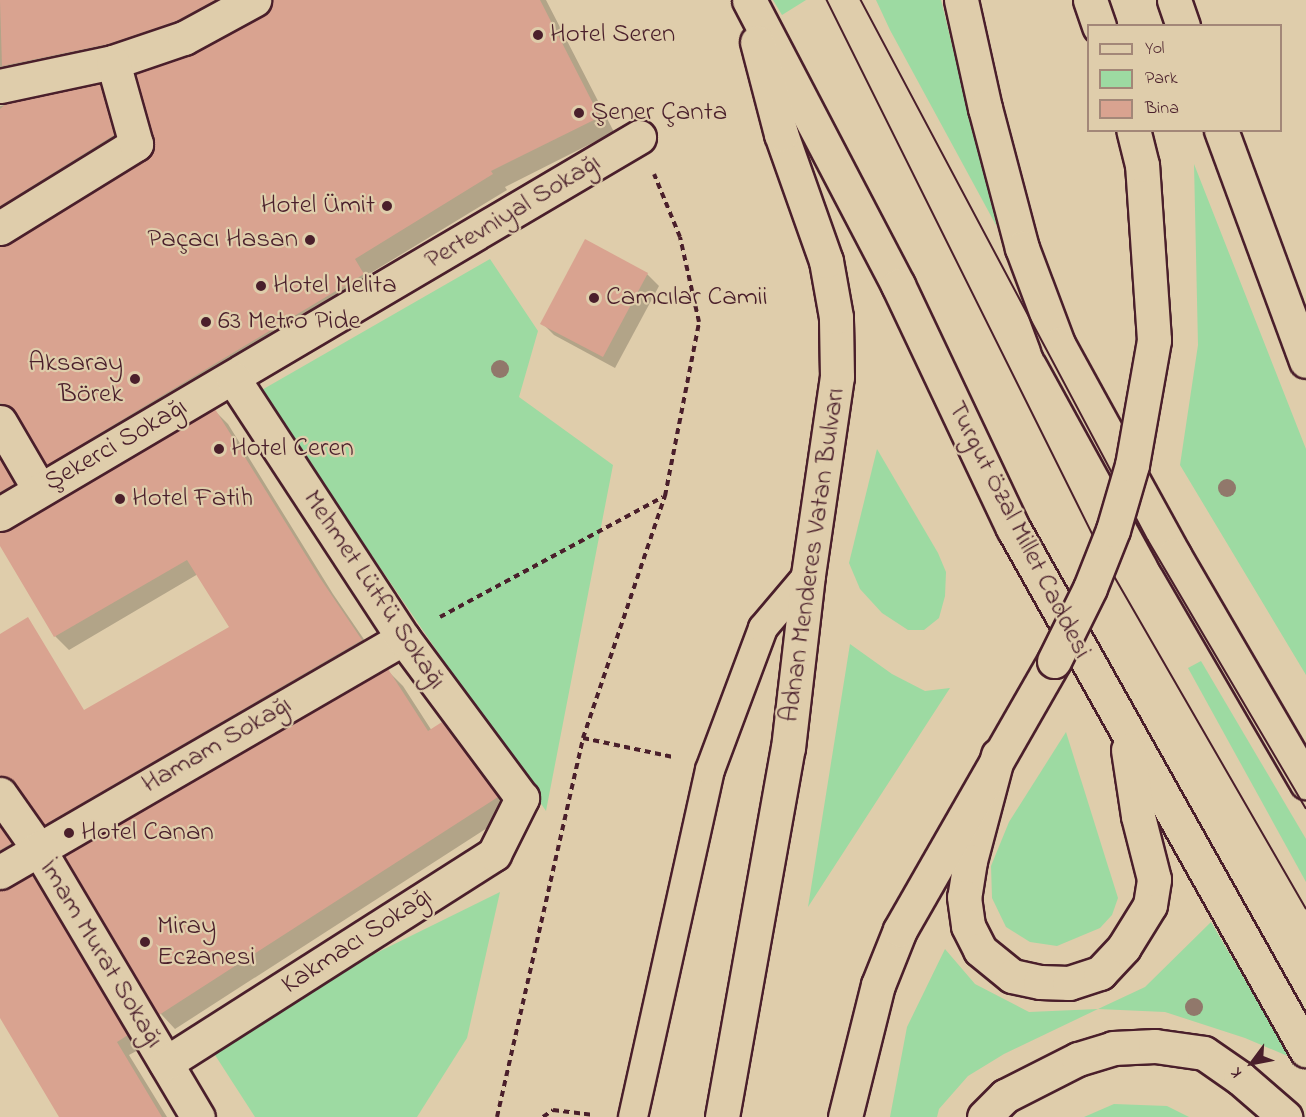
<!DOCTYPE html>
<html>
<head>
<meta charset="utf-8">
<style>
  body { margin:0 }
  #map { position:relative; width:1306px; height:1117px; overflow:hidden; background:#dfcdab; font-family:"Indie Flower",sans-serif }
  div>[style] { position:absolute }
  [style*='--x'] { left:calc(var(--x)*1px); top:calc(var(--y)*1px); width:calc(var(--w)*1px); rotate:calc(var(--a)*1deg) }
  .green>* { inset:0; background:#9ddaa2 }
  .shadow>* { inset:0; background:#0003 }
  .building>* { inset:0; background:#d9a390 }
  .path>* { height:4px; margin-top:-2px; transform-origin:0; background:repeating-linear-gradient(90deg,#4a1f2b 0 6px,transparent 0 10.5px) }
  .roads { filter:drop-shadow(2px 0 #4a1f2b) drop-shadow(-2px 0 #4a1f2b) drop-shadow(0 2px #4a1f2b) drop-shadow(0 -2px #4a1f2b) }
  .service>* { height:28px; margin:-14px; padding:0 14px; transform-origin:14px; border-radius:14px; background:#dfcdab }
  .minor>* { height:33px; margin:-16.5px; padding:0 16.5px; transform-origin:16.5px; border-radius:16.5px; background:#dfcdab }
  .primary>* { height:33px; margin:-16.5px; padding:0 16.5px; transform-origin:16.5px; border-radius:16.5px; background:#dfcdab }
  .tram>* { height:1.5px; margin:-0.75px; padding:0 0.75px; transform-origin:0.75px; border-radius:0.75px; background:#4a1f2b }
  .bridges { filter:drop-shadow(2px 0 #4a1f2b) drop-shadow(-2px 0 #4a1f2b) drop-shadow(0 2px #4a1f2b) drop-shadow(0 -2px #4a1f2b) }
  .primary-bridge>* { height:33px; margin:-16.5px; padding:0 16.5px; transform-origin:16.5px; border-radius:16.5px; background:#dfcdab }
  .trees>* { width:18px; height:18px; margin:-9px; border-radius:50%; background:#91786b }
  .dots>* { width:16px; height:16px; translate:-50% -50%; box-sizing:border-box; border:3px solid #dfcdab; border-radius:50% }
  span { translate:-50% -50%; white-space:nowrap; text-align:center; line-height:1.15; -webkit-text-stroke:4.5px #dfcdab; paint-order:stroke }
  .poi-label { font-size:27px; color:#4a1f2b }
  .left { translate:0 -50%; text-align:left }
  .right { translate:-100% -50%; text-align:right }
  .street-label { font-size:27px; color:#4a1f2b }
  .legend { position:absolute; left:1087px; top:24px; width:195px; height:108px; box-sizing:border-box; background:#dfcdab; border:2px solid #a38778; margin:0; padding:8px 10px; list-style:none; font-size:18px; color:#4a1f2b }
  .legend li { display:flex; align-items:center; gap:12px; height:30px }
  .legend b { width:30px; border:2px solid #a38778 }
  .north { position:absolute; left:1222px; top:1033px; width:60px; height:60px; -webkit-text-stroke:4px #dfcdab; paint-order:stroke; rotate:238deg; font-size:16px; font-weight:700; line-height:24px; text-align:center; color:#4a1f2b }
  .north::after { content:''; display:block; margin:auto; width:21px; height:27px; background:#4a1f2b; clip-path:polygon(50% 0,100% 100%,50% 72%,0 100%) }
</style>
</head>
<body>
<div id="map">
  <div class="green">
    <i style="clip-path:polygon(773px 0,806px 0,782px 15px)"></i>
    <i style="clip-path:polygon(876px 0,941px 0,997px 227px,890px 30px)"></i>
    <i style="clip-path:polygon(1194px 164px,1306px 449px,1306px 675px,1180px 465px,1198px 345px)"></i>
    <i style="clip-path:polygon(490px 259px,538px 331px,519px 397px,613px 465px,546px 811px,260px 391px)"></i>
    <i style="clip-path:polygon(877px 449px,938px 553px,946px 572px,945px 596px,939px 618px,924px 630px,908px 630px,882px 613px,860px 589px,849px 563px)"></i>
    <i style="clip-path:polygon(850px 644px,892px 674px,925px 691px,950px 688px,808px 907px)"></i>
    <i style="clip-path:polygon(1201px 661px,1306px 839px,1306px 882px,1188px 668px)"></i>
    <i style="clip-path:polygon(1066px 732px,1118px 898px,1112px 915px,1100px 928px,1057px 946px,1030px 942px,1006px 927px,992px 898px,991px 866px,1009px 822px)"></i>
    <i style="clip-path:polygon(500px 892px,467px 1038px,417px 1117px,255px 1117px,204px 1038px)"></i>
    <i style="clip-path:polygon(1211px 922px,1290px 1057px,1245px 1038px,1165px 1012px,1098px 1009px,1004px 1054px,968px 1076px,939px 1109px,937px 1117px,890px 1117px,907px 1027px,945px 949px,975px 984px,1029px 1012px,1098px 1009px,1145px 987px)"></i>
    <i style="clip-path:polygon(1114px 1104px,1167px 1106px,1189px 1117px,1084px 1117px)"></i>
  </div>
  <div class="shadow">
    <i style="clip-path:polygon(0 0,258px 0,0 91px)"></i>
    <i style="clip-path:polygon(274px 0,546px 0,614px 132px,505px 187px,507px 190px,369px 274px,378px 290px,63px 479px,48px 464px,22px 419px,17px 418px,0 427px,0 248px,10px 245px,147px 161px,155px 152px,193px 56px,264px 17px,272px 10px)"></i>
    <i style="clip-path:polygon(99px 86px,115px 101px,129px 151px,0 233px,0 106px)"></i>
    <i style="clip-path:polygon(647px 274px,659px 286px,615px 368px,554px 335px,542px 323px)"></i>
    <i style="clip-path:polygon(215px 411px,228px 424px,333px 594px,374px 654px,59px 837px,20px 789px,13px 788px,0 795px,0 674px,78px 799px,231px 627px,198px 574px,69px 650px,55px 636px,0 543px,0 534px,10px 532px)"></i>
    <i style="clip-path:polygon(0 450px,28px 499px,0 519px)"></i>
    <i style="clip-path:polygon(388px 671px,403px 686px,432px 731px,442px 724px,457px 739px,512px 812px,175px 1029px,161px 1014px,67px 857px)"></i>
    <i style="clip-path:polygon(0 823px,24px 857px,0 874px)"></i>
    <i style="clip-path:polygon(32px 877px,45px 890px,140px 1049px,129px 1055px,167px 1117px,61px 1117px,0 1015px,0 892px)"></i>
  </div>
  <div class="building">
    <i style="clip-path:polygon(0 0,215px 0,176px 21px,108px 44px,2px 66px)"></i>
    <i style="clip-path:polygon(273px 0,540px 0,600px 117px,491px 171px,493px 174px,355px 259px,364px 274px,47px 465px,16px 413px,10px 406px,0 403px,0 247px,10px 244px,146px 160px,153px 151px,154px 139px,136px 74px,193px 54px,263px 16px,270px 9px)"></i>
    <i style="clip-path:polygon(100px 84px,114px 135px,0 206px,0 109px,6px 104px)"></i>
    <i style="clip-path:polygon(585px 239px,648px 273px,603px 357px,540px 324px)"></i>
    <i style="clip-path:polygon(215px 409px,320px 578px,362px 640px,44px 825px,15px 783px,0 776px,0 634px,28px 617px,84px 710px,229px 627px,187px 560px,54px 637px,0 546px,0 533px,10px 530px)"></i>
    <i style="clip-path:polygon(0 459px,14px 484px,0 492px)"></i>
    <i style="clip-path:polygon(388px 669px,428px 731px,442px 722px,498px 797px,159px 1015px,65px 856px)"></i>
    <i style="clip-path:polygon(0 827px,12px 843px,0 850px)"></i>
    <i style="clip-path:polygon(32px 875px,128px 1035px,117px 1042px,162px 1117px,59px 1117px,0 1018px,0 891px)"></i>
  </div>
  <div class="path">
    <i style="--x:440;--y:617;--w:253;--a:-28.3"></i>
    <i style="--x:583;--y:738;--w:92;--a:11.9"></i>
    <i style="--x:497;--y:1117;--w:389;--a:-77.2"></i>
    <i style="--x:583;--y:738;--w:256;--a:-71.3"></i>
    <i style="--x:665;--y:496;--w:177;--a:-78.9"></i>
    <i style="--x:699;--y:322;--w:87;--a:-102.6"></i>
    <i style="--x:680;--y:237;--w:68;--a:-112.4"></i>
    <i style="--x:543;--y:1117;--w:12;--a:-35"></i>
    <i style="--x:553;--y:1110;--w:41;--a:7"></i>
  </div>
  <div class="roads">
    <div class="service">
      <i style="--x:633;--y:1117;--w:355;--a:-77.5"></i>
      <i style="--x:710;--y:770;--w:152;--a:-69.5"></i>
      <i style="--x:763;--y:628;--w:70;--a:-49.7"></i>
    </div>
    <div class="minor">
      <i style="--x:0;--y:86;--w:116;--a:-12"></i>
      <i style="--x:113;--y:62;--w:75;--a:-18.7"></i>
      <i style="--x:184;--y:38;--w:80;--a:-28.5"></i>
      <i style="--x:0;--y:228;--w:160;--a:-31.7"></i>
      <i style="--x:136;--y:144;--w:85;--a:-105.7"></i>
      <i style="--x:0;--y:422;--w:78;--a:59.8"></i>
      <i style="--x:0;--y:514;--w:742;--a:-30.54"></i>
      <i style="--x:0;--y:794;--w:66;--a:54.9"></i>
      <i style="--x:38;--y:848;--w:313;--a:59.3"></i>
      <i style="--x:0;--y:872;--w:466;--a:-30.1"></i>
      <i style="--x:166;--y:1063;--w:389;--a:-32.5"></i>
      <i style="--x:494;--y:854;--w:63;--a:-63.4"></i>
      <i style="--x:522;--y:798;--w:199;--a:-126.6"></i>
      <i style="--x:403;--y:638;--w:311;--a:-123.2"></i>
    </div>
    <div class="primary">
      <i style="--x:749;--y:0;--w:322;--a:62.4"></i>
      <i style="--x:898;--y:285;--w:269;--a:64.7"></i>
      <i style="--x:1013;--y:528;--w:599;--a:60.69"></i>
      <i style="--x:961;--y:0;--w:111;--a:77.5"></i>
      <i style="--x:985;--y:108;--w:145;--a:75.2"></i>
      <i style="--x:1022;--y:248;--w:103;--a:69.4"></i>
      <i style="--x:1058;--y:344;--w:241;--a:61.2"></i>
      <i style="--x:1174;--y:555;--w:263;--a:59.8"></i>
      <i style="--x:1090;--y:0;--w:28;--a:71"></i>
      <i style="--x:1174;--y:0;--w:28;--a:71"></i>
      <i style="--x:1221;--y:130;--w:246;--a:69.8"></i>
      <i style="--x:998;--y:755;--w:110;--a:104.8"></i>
      <i style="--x:970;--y:861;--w:36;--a:99"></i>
      <i style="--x:964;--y:897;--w:29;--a:82"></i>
      <i style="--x:968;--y:926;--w:27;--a:63"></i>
      <i style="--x:980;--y:950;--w:41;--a:39.1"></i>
      <i style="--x:1012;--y:976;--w:29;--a:12"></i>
      <i style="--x:1040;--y:982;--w:29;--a:2"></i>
      <i style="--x:1069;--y:983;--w:33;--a:-18"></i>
      <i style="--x:1100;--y:973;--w:35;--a:-47"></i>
      <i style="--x:1124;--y:947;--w:49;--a:-58.2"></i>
      <i style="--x:1150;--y:905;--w:26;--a:-81"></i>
      <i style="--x:1154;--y:879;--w:65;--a:-104.3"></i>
      <i style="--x:1138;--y:816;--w:67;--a:-98.6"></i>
      <i style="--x:722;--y:1117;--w:375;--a:-79.9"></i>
      <i style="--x:788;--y:748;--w:174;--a:-83.4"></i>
      <i style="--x:808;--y:575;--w:200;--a:-81.7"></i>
      <i style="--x:837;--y:377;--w:60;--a:-91"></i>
      <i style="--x:836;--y:317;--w:57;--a:-100.1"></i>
      <i style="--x:826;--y:261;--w:135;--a:-109.5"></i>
      <i style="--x:781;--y:134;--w:95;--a:-104.6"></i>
      <i style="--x:845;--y:1117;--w:136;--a:-76"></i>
      <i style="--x:878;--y:985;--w:59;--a:-68.2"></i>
      <i style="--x:900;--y:930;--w:310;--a:-60.2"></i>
      <i style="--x:984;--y:1117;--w:30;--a:-45"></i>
      <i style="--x:1005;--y:1096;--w:82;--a:-26.9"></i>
      <i style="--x:1078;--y:1059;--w:37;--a:-17"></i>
      <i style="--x:1113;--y:1048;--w:42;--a:-2.7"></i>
      <i style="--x:1155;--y:1046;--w:49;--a:8.1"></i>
      <i style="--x:1204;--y:1053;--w:44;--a:34.8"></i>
      <i style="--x:1240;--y:1078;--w:60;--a:40.9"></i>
    </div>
  </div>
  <div class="tram">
    <i style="--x:827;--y:0;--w:633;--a:63.56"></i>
    <i style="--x:1109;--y:567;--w:394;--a:60"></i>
    <i style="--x:861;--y:0;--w:612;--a:62.01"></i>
    <i style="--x:1148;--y:540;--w:311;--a:59.5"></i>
  </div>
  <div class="bridges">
    <div class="primary-bridge">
      <i style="--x:1054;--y:661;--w:81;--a:-63.7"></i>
      <i style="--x:1090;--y:588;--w:62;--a:-68.4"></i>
      <i style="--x:1113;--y:530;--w:68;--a:-73.7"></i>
      <i style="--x:1132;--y:465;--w:127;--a:-80"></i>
      <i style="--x:1154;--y:340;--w:175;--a:-93.9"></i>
      <i style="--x:1142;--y:165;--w:36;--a:-104"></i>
    </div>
  </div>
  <div class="trees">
    <i style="left:500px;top:369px"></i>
    <i style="left:1227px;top:488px"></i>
    <i style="left:1194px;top:1007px"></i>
  </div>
  <div class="dots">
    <i style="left:538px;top:35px;background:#4a1f2b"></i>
    <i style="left:579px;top:113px;background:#4a1f2b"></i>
    <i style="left:387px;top:206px;background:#4a1f2b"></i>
    <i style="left:310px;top:240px;background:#4a1f2b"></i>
    <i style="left:261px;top:286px;background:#4a1f2b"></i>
    <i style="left:594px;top:298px;background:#4a1f2b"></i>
    <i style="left:206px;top:322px;background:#4a1f2b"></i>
    <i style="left:135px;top:379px;background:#4a1f2b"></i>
    <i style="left:219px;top:449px;background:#4a1f2b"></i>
    <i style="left:120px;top:499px;background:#4a1f2b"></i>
    <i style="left:69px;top:833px;background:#4a1f2b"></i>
    <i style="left:145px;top:942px;background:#4a1f2b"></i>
  </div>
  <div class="poi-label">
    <span class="left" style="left:550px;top:35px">Hotel Seren</span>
    <span class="left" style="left:591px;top:113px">Şener Çanta</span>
    <span class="right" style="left:375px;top:206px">Hotel Ümit</span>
    <span class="right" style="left:298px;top:240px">Paçacı Hasan</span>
    <span class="left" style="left:273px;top:286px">Hotel Melita</span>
    <span class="left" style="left:606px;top:298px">Camcılar Camii</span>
    <span class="left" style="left:218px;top:322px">63 Metro Pide</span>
    <span class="right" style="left:123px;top:379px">Aksaray<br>Börek</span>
    <span class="left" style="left:231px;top:449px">Hotel Ceren</span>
    <span class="left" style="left:132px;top:499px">Hotel Fatih</span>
    <span class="left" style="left:81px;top:833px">Hotel Canan</span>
    <span class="left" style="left:157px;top:942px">Miray<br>Eczanesi</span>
  </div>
  <div class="street-label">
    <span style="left:513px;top:212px;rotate:-31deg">Pertevniyal Sokağı</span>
    <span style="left:116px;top:445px;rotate:-30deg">Şekerci Sokağı</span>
    <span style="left:1019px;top:530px;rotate:63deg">Turgut Özal Millet Caddesi</span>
    <span style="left:813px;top:555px;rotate:-82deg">Adnan Menderes Vatan Bulvarı</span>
    <span style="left:374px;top:590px;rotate:56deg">Mehmet Lütfü Sokağı</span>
    <span style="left:217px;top:745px;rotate:-30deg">Hamam Sokağı</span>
    <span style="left:357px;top:941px;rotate:-33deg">Kakmacı Sokağı</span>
    <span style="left:101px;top:954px;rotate:59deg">İmam Murat Sokağı</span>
  </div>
  <ul class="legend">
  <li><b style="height:8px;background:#dfcdab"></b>Yol</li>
  <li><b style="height:16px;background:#9ddaa2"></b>Park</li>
  <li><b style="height:16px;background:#d9a390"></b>Bina</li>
  </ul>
  <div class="north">K</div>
</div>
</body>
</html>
